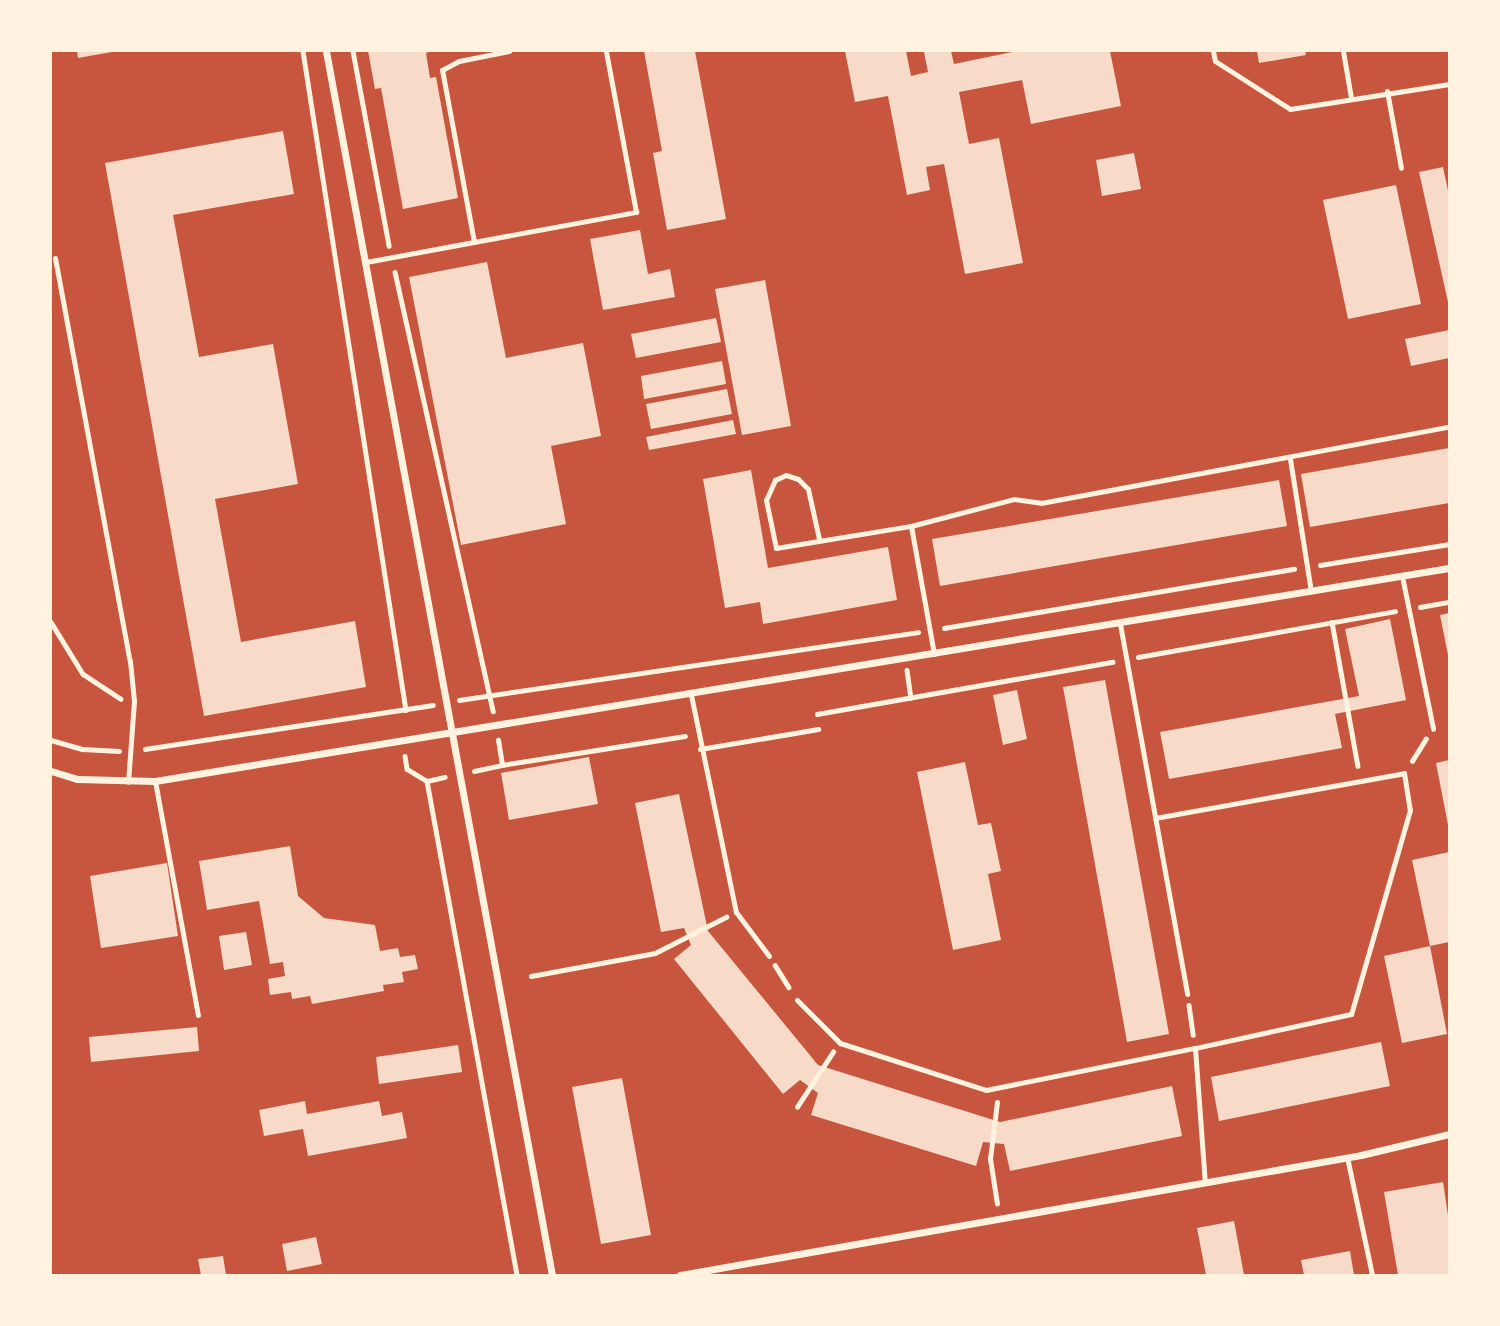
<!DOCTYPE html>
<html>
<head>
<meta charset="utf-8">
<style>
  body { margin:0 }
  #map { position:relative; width:1500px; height:1326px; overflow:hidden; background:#c8553d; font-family:Barlow,sans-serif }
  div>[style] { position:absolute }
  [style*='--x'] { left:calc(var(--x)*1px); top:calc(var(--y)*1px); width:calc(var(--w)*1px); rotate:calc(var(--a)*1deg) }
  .building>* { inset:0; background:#f7dbc8 }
  .path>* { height:4.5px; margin:-2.25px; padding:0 2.25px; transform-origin:2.25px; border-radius:2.25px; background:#fff3e0 }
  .service>* { height:5px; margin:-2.5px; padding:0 2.5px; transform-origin:2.5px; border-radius:2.5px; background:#fff3e0 }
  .minor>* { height:7px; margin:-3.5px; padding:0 3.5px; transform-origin:3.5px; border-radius:3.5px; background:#fff3e0 }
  span { translate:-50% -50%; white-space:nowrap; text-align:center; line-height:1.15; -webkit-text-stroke:5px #fff3e0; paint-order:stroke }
  .frame { position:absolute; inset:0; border:52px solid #fff3e0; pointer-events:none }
</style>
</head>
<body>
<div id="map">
  <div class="building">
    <i style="clip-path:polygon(77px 51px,112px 51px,112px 52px,78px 58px)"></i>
    <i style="clip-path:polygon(368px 51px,432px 51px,426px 53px,430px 78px,436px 77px,458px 198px,403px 209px,381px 88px,375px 89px)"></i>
    <i style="clip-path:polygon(644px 51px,695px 51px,726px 219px,667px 230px,653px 153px,662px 151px)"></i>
    <i style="clip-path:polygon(845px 51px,906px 51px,911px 76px,928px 72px,924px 52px,933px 51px,951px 51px,954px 64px,1017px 51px,1110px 51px,1121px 106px,1031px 124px,1022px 80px,959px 92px,969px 144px,999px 138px,1023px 263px,965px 274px,944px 164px,926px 167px,930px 190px,907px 195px,888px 96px,855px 102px)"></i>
    <i style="clip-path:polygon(1257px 51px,1305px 51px,1306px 55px,1259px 63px)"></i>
    <i style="clip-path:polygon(283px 131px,294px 194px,173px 215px,199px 357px,273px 344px,298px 484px,215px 499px,241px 642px,355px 621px,366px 687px,204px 716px,105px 163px)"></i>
    <i style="clip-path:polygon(1134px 153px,1141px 189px,1102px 196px,1096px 160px)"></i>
    <i style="clip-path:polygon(1443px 167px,1449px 195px,1448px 302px,1419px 172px)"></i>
    <i style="clip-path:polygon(1396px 185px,1421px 304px,1348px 319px,1323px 200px)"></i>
    <i style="clip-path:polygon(640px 230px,648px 274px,670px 269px,675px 297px,603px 310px,590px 239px)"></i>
    <i style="clip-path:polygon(487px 262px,506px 358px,583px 343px,601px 436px,551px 446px,566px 524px,461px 545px,409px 277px)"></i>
    <i style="clip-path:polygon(765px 280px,791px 426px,742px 435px,715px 289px)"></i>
    <i style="clip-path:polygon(716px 318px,721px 342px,636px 358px,631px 334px)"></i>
    <i style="clip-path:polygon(1449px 330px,1449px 358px,1411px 366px,1405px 339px)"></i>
    <i style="clip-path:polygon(722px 361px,726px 384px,644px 399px,641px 376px)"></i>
    <i style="clip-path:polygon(727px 389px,732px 414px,651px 429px,646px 404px)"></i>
    <i style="clip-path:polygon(733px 420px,736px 434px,649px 450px,646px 437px)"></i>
    <i style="clip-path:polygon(1449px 448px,1449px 503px,1310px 527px,1301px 474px)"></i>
    <i style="clip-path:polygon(751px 470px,768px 568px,888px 547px,897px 600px,763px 624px,760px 602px,725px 608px,703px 479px)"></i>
    <i style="clip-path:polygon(1279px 480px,1287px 526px,940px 586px,932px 539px)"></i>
    <i style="clip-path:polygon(1449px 613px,1449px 655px,1448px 655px,1440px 615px)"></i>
    <i style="clip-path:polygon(1390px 619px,1406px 700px,1335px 714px,1342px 748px,1169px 779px,1160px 732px,1359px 696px,1345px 629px)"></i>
    <i style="clip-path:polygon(1105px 680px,1169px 1034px,1127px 1042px,1063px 687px)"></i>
    <i style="clip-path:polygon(1017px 690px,1027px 739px,1003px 745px,993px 695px)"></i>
    <i style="clip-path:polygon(589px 757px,598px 804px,509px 820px,501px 773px)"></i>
    <i style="clip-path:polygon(1449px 760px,1449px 825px,1448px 825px,1436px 763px)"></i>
    <i style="clip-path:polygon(965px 762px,978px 825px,991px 823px,1001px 871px,988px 874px,1001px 940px,953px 950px,917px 772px)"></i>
    <i style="clip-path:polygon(679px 794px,708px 931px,818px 1065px,1000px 1122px,1172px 1086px,1182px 1136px,1010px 1171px,1004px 1144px,983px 1142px,976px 1166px,811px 1115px,818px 1093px,800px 1080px,783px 1094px,674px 959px,691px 945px,684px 928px,661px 932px,635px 803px)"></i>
    <i style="clip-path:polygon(290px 846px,298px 896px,324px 918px,375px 925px,380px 951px,398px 948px,400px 957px,415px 955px,418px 969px,402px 972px,404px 982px,383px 985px,384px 991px,312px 1004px,310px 996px,292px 999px,291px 992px,270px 995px,268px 979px,285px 976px,283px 962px,270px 964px,259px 901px,207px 910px,199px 861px)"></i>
    <i style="clip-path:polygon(1449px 852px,1449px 942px,1430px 946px,1412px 860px)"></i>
    <i style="clip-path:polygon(167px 863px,178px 936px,101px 948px,90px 876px)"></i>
    <i style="clip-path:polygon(246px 932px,252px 965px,224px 970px,219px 936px)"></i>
    <i style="clip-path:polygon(1430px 946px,1447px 1034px,1402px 1043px,1384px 956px)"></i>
    <i style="clip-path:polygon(197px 1027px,199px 1051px,91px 1062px,89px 1037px)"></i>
    <i style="clip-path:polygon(1381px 1042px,1390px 1086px,1219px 1121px,1211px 1077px)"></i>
    <i style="clip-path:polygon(458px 1045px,462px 1072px,379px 1084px,376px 1057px)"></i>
    <i style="clip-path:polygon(622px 1078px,651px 1235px,601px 1244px,572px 1087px)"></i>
    <i style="clip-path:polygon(305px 1101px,307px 1114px,379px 1101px,382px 1116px,402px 1112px,407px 1138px,308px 1156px,303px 1129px,264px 1136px,259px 1110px)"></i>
    <i style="clip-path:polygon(1443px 1182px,1449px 1222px,1449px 1275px,1398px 1275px,1384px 1192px)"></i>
    <i style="clip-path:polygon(1234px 1221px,1244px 1275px,1206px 1275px,1197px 1228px)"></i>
    <i style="clip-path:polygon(316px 1237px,322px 1264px,287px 1271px,282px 1244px)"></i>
    <i style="clip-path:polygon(1350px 1251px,1354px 1275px,1304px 1275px,1301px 1260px)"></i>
    <i style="clip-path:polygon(223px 1256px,226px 1275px,201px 1275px,198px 1259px)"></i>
  </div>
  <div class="path">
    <i style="--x:303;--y:51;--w:667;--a:81.12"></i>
    <i style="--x:353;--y:51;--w:198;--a:79.5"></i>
    <i style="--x:395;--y:272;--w:450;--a:77.4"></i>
    <i style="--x:1320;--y:565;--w:131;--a:-9.2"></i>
    <i style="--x:1420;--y:607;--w:29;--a:-10"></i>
    <i style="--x:51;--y:622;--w:61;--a:58.4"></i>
    <i style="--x:83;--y:674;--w:45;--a:33.3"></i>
    <i style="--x:1332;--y:622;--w:146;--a:79.8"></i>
    <i style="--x:944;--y:628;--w:355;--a:-9.6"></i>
    <i style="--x:1138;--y:657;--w:261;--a:-10.1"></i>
    <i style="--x:907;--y:670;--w:28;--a:82"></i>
    <i style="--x:459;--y:700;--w:464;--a:-8.4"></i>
    <i style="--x:817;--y:714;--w:300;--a:-10"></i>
    <i style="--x:51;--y:740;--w:33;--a:16"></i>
    <i style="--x:83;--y:749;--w:36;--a:3"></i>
    <i style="--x:145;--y:749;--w:291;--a:-8.7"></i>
    <i style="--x:405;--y:756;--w:13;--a:81"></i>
    <i style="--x:407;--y:769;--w:23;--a:31"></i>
    <i style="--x:427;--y:781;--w:18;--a:-13"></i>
    <i style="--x:1412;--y:761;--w:26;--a:-58"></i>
    <i style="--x:502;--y:765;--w:185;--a:-9"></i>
    <i style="--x:474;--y:771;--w:29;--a:-12"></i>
    <i style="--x:502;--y:765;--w:25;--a:-99"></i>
    <i style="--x:427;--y:781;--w:502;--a:79.67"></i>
    <i style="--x:775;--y:965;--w:26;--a:58"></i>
    <i style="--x:531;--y:976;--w:126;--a:-10.5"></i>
    <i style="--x:655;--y:953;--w:80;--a:-26.9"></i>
    <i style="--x:1189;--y:1005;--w:30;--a:82"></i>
    <i style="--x:797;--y:1107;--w:66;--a:-56.8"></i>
    <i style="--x:997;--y:1204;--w:46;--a:-98.8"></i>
    <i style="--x:990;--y:1159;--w:57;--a:-83"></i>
  </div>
  <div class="service">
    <i style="--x:1213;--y:51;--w:10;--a:79"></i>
    <i style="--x:1215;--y:61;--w:89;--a:32.6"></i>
    <i style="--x:1290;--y:109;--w:161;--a:-8.9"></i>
    <i style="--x:1343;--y:51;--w:48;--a:80.3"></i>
    <i style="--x:1387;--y:91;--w:78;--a:79.7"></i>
    <i style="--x:474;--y:242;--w:175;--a:-100.5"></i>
    <i style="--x:442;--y:70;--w:19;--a:-28"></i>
    <i style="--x:459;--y:61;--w:51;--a:-11.3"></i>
    <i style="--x:55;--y:258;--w:410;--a:79.5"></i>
    <i style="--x:130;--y:661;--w:40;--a:84.3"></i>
    <i style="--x:134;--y:701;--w:81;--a:94.2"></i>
    <i style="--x:366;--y:262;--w:275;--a:-10.5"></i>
    <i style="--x:636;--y:212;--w:164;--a:-100.6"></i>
    <i style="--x:1290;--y:459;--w:134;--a:81"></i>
    <i style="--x:911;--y:526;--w:130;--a:79.8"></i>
    <i style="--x:819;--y:539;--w:51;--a:-102.4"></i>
    <i style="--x:808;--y:489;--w:14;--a:-135"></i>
    <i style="--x:798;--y:479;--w:13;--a:-162"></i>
    <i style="--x:786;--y:475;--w:12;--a:156"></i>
    <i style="--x:775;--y:480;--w:22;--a:114"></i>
    <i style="--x:766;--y:500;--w:49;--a:78.2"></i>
    <i style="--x:776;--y:548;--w:137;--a:-9.3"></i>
    <i style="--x:911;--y:526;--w:106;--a:-14.7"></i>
    <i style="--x:1014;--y:499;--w:27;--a:8"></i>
    <i style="--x:1041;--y:503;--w:415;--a:-10.6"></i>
    <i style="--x:1402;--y:576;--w:156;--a:78.5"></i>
    <i style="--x:1120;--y:624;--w:376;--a:79.7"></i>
    <i style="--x:691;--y:695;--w:222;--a:78.3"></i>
    <i style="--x:736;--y:912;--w:55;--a:53.1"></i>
    <i style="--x:700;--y:749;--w:120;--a:-9.6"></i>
    <i style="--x:155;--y:781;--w:238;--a:79.6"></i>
    <i style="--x:1155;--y:818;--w:253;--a:-10.2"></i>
    <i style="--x:1404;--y:773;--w:37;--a:81"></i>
    <i style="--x:1410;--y:810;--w:212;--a:106.1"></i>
    <i style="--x:1351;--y:1014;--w:160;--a:167.7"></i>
    <i style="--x:1195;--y:1048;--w:135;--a:85.8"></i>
    <i style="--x:797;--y:1000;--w:61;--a:45"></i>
    <i style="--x:840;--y:1043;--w:153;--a:17.8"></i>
    <i style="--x:986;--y:1090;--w:213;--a:-11.4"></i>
    <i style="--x:1347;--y:1157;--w:121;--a:78"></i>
  </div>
  <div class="minor">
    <i style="--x:326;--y:51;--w:1245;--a:79.54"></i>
    <i style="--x:51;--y:771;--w:27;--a:17"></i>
    <i style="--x:77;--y:779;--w:78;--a:1.5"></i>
    <i style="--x:155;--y:781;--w:1311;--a:-9.35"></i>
    <i style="--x:680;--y:1275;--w:691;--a:-9.99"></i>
    <i style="--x:1361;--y:1155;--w:90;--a:-13.4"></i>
  </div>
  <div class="frame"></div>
</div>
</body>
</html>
